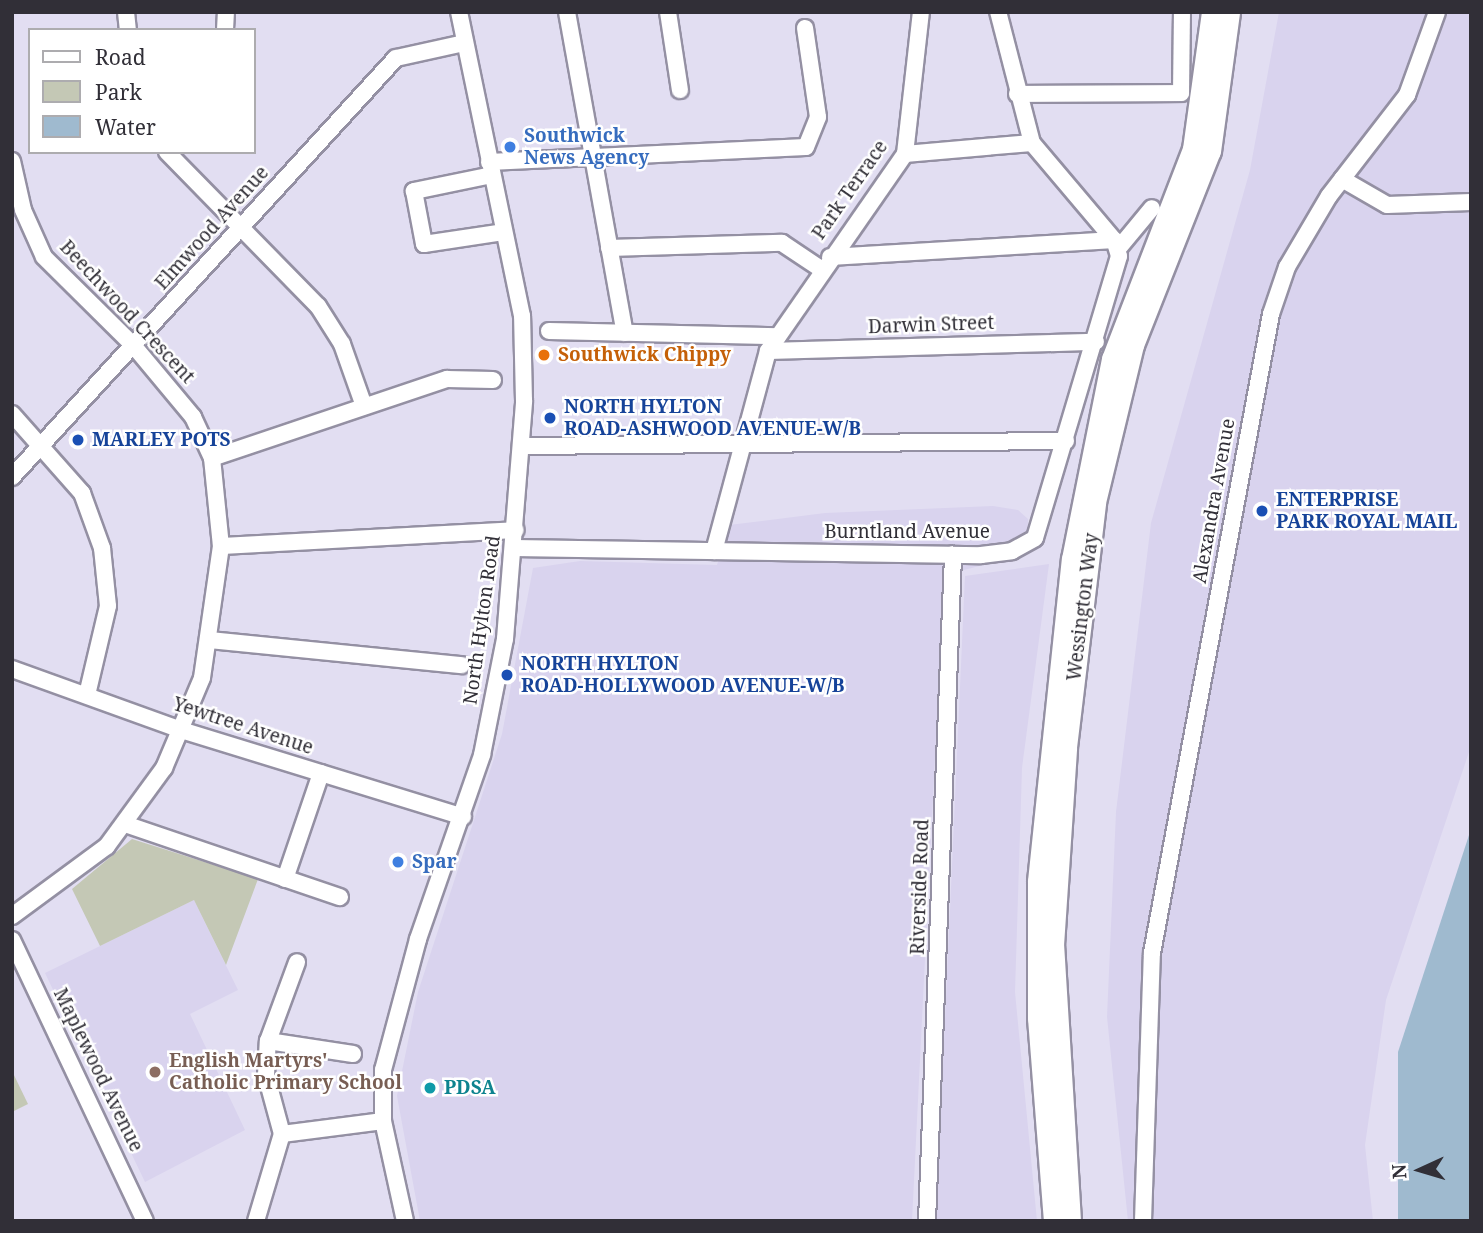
<!DOCTYPE html>
<html>
<head>
<meta charset="utf-8">
<style>
  body { margin:0 }
  #map { position:relative; width:1483px; height:1233px; overflow:hidden; background:#e2def2; font-family:"Noto Serif",serif }
  div>[style] { position:absolute }
  [style*='--x'] { left:calc(var(--x)*1px); top:calc(var(--y)*1px); width:calc(var(--w)*1px); rotate:calc(var(--a)*1deg) }
  .built>* { inset:0; background:#d9d3ee }
  .green>* { inset:0; background:#c4c8b5 }
  .water>* { inset:0; background:#9fbacf }
  .roads { filter:drop-shadow(2px 0 #9490a3) drop-shadow(-2px 0 #9490a3) drop-shadow(0 2px #9490a3) drop-shadow(0 -2px #9490a3) }
  .minor>* { height:16px; margin:-8px; padding:0 8px; transform-origin:8px; border-radius:8px; background:#fff }
  .major>* { height:21px; margin:-10.5px; padding:0 10.5px; transform-origin:10.5px; border-radius:10.5px; background:#fff }
  .dots>* { width:19px; height:19px; translate:-50% -50%; box-sizing:border-box; border:4px solid #fff; border-radius:50% }
  span { translate:-50% -50%; white-space:nowrap; text-align:center; line-height:1.15; -webkit-text-stroke:5px #fff; paint-order:stroke }
  .shop-label { font-size:19px; color:#366cbe; font-weight:700 }
  .left { translate:0 -50%; text-align:left }
  .street-label { font-size:19px; color:#312f37 }
  .food-label { font-size:19px; color:#c56008; font-weight:700 }
  .transit-label { font-size:19px; color:#164399; font-weight:700 }
  .education-label { font-size:19px; color:#785e54; font-weight:700 }
  .culture-label { font-size:19px; color:#0d838f; font-weight:700 }
  .frame { position:absolute; inset:0; border:14px solid #312f37; pointer-events:none }
  .legend { position:absolute; left:28px; top:28px; width:228px; height:126px; box-sizing:border-box; background:#fff; border:2px solid #adacaf; margin:0; padding:9px 12px; list-style:none; font-size:21px; color:#312f37 }
  .legend li { display:flex; align-items:center; gap:14px; height:35px }
  .legend b { width:35px; border:2px solid #adacaf }
  .north { position:absolute; left:1385px; top:1135px; width:70px; height:70px; -webkit-text-stroke:5px #fff; paint-order:stroke; rotate:266deg; font-size:19px; font-weight:700; line-height:28px; text-align:center; color:#312f37 }
  .north::after { content:''; display:block; margin:auto; width:24px; height:32px; background:#312f37; clip-path:polygon(50% 0,100% 100%,50% 72%,0 100%) }
</style>
</head>
<body>
<div id="map">
  <div class="built">
    <i style="clip-path:polygon(1279px 12px,1471px 12px,1471px 746px,1386px 1000px,1365px 1145px,1373px 1221px,1128px 1221px,1107px 1017px,1116px 812px,1151px 523px,1250px 170px)"></i>
    <i style="clip-path:polygon(993px 506px,1018px 510px,1028px 519px,1027px 554px,944px 575px,912px 1221px,420px 1221px,397px 1096px,418px 992px,502px 734px,533px 568px,580px 561px,717px 565px,729px 525px,825px 513px)"></i>
    <i style="clip-path:polygon(1049px 564px,1022px 768px,1015px 992px,1037px 1221px,936px 1221px,965px 576px)"></i>
    <i style="clip-path:polygon(194px 900px,238px 990px,190px 1014px,245px 1130px,145px 1182px,45px 973px)"></i>
  </div>
  <div class="green">
    <i style="clip-path:polygon(132px 839px,258px 879px,226px 965px,194px 900px,100px 946px,72px 889px)"></i>
    <i style="clip-path:polygon(12px 1071px,28px 1104px,12px 1112px)"></i>
  </div>
  <div class="water">
    <i style="clip-path:polygon(1471px 829px,1471px 1221px,1398px 1221px,1398px 1052px)"></i>
  </div>
  <div class="roads">
    <div class="minor">
      <i style="--x:126;--y:12;--w:18;--a:84"></i>
      <i style="--x:567;--y:12;--w:326;--a:79.8"></i>
      <i style="--x:668;--y:12;--w:79;--a:81.3"></i>
      <i style="--x:225;--y:30;--w:18;--a:-87"></i>
      <i style="--x:1017;--y:94;--w:164;--a:-0.3"></i>
      <i style="--x:1181;--y:93;--w:81;--a:-89.3"></i>
      <i style="--x:167;--y:152;--w:216;--a:45.6"></i>
      <i style="--x:318;--y:306;--w:45;--a:57.7"></i>
      <i style="--x:342;--y:344;--w:66;--a:70.5"></i>
      <i style="--x:905;--y:154;--w:127;--a:-5"></i>
      <i style="--x:12;--y:161;--w:50;--a:77.3"></i>
      <i style="--x:23;--y:210;--w:51;--a:65.9"></i>
      <i style="--x:44;--y:257;--w:125;--a:44.7"></i>
      <i style="--x:133;--y:345;--w:94;--a:50.2"></i>
      <i style="--x:193;--y:417;--w:45;--a:65.1"></i>
      <i style="--x:212;--y:458;--w:88;--a:84.2"></i>
      <i style="--x:221;--y:546;--w:133;--a:98.2"></i>
      <i style="--x:202;--y:678;--w:98;--a:112.9"></i>
      <i style="--x:164;--y:768;--w:97;--a:126.2"></i>
      <i style="--x:107;--y:846;--w:118;--a:143.6"></i>
      <i style="--x:489;--y:162;--w:317;--a:-2.7"></i>
      <i style="--x:806;--y:147;--w:32;--a:-68"></i>
      <i style="--x:818;--y:117;--w:90;--a:-98.3"></i>
      <i style="--x:492;--y:175;--w:80;--a:168.4"></i>
      <i style="--x:414;--y:191;--w:54;--a:79.3"></i>
      <i style="--x:424;--y:244;--w:80;--a:-8.6"></i>
      <i style="--x:1342;--y:179;--w:52;--a:30"></i>
      <i style="--x:1387;--y:205;--w:84;--a:-2"></i>
      <i style="--x:609;--y:248;--w:173;--a:-1.7"></i>
      <i style="--x:782;--y:243;--w:47;--a:33.7"></i>
      <i style="--x:1118;--y:249;--w:53;--a:-50.3"></i>
      <i style="--x:830;--y:257;--w:285;--a:-3.4"></i>
      <i style="--x:549;--y:331;--w:229;--a:1.3"></i>
      <i style="--x:768;--y:351;--w:328;--a:-1.6"></i>
      <i style="--x:12;--y:414;--w:106;--a:48.5"></i>
      <i style="--x:82;--y:493;--w:59;--a:70"></i>
      <i style="--x:102;--y:548;--w:58;--a:84.1"></i>
      <i style="--x:108;--y:606;--w:91;--a:103.3"></i>
      <i style="--x:522;--y:446;--w:544;--a:-0.53"></i>
      <i style="--x:212;--y:458;--w:248;--a:-18.6"></i>
      <i style="--x:447;--y:379;--w:46;--a:1.2"></i>
      <i style="--x:12;--y:477;--w:568;--a:-47.5"></i>
      <i style="--x:396;--y:58;--w:70;--a:-12.4"></i>
      <i style="--x:221;--y:546;--w:295;--a:-3.1"></i>
      <i style="--x:514;--y:548;--w:467;--a:0.9"></i>
      <i style="--x:981;--y:555;--w:31;--a:-7"></i>
      <i style="--x:1012;--y:551;--w:26;--a:-29"></i>
      <i style="--x:1035;--y:538;--w:294;--a:-73.4"></i>
      <i style="--x:1119;--y:256;--w:17;--a:-107"></i>
      <i style="--x:1114;--y:240;--w:127;--a:-130.2"></i>
      <i style="--x:1032;--y:143;--w:135;--a:-104.5"></i>
      <i style="--x:714;--y:551;--w:207;--a:-74.9"></i>
      <i style="--x:768;--y:351;--w:240;--a:-55.2"></i>
      <i style="--x:905;--y:154;--w:143;--a:-83.6"></i>
      <i style="--x:210;--y:640;--w:253;--a:5.7"></i>
      <i style="--x:12;--y:669;--w:180;--a:19.8"></i>
      <i style="--x:181;--y:730;--w:295;--a:17.1"></i>
      <i style="--x:125;--y:824;--w:227;--a:18.8"></i>
      <i style="--x:285;--y:879;--w:112;--a:-71.2"></i>
      <i style="--x:12;--y:940;--w:311;--a:64.7"></i>
      <i style="--x:268;--y:1041;--w:86;--a:8.7"></i>
      <i style="--x:282;--y:1134;--w:102;--a:-7.3"></i>
      <i style="--x:256;--y:1221;--w:91;--a:-73.4"></i>
      <i style="--x:282;--y:1134;--w:61;--a:-105.2"></i>
      <i style="--x:266;--y:1075;--w:34;--a:-87"></i>
      <i style="--x:268;--y:1041;--w:84;--a:-69.8"></i>
      <i style="--x:405;--y:1221;--w:102;--a:-102.4"></i>
      <i style="--x:383;--y:1121;--w:51;--a:-90"></i>
      <i style="--x:383;--y:1070;--w:136;--a:-75"></i>
      <i style="--x:418;--y:939;--w:195;--a:-70.8"></i>
      <i style="--x:482;--y:755;--w:118;--a:-78.8"></i>
      <i style="--x:505;--y:639;--w:239;--a:-85.4"></i>
      <i style="--x:524;--y:401;--w:85;--a:-91.3"></i>
      <i style="--x:522;--y:316;--w:310;--a:-101.7"></i>
      <i style="--x:927;--y:1221;--w:667;--a:-87.76"></i>
      <i style="--x:1143;--y:1221;--w:268;--a:-88.1"></i>
      <i style="--x:1152;--y:953;--w:650;--a:-79.45"></i>
      <i style="--x:1271;--y:314;--w:50;--a:-71.2"></i>
      <i style="--x:1287;--y:267;--w:82;--a:-59.4"></i>
      <i style="--x:1329;--y:196;--w:128;--a:-52.3"></i>
      <i style="--x:1407;--y:95;--w:88;--a:-70.1"></i>
    </div>
    <div class="major">
      <i style="--x:1054;--y:1221;--w:204;--a:-94.5"></i>
      <i style="--x:1038;--y:1018;--w:137;--a:-90"></i>
      <i style="--x:1038;--y:881;--w:324;--a:-84"></i>
      <i style="--x:1072;--y:559;--w:204;--a:-78.7"></i>
      <i style="--x:1112;--y:359;--w:225;--a:-68.9"></i>
      <i style="--x:1193;--y:149;--w:138;--a:-82.1"></i>
      <i style="--x:1070;--y:1221;--w:277;--a:-93.5"></i>
      <i style="--x:1053;--y:945;--w:198;--a:-86.2"></i>
      <i style="--x:1066;--y:747;--w:247;--a:-83.2"></i>
      <i style="--x:1095;--y:502;--w:162;--a:-76.4"></i>
      <i style="--x:1133;--y:345;--w:209;--a:-68.4"></i>
      <i style="--x:1210;--y:151;--w:140;--a:-82.2"></i>
    </div>
  </div>
  <div class="dots">
    <i style="left:510px;top:147px;background:#3f7fe0"></i>
    <i style="left:544px;top:355px;background:#e8710a"></i>
    <i style="left:550px;top:418px;background:#1a4fb4"></i>
    <i style="left:78px;top:440px;background:#1a4fb4"></i>
    <i style="left:1262px;top:511px;background:#1a4fb4"></i>
    <i style="left:507px;top:675px;background:#1a4fb4"></i>
    <i style="left:398px;top:862px;background:#3f7fe0"></i>
    <i style="left:155px;top:1072px;background:#8d6e63"></i>
    <i style="left:430px;top:1088px;background:#0f9aa8"></i>
  </div>
  <div class="shop-label">
    <span class="left" style="left:524px;top:147px">Southwick<br>News Agency</span>
    <span class="left" style="left:412px;top:862px">Spar</span>
  </div>
  <div class="street-label">
    <span style="left:850px;top:190px;rotate:-55deg">Park Terrace</span>
    <span style="left:212px;top:228px;rotate:-48deg">Elmwood Avenue</span>
    <span style="left:127px;top:312px;rotate:47deg">Beechwood Crescent</span>
    <span style="left:931px;top:325px;rotate:-2deg">Darwin Street</span>
    <span style="left:1214px;top:501px;rotate:-80deg">Alexandra Avenue</span>
    <span style="left:907px;top:532px">Burntland Avenue</span>
    <span style="left:1083px;top:607px;rotate:-83deg">Wessington Way</span>
    <span style="left:482px;top:620px;rotate:-82deg">North Hylton Road</span>
    <span style="left:243px;top:726px;rotate:18deg">Yewtree Avenue</span>
    <span style="left:920px;top:887px;rotate:-88deg">Riverside Road</span>
    <span style="left:98px;top:1070px;rotate:64deg">Maplewood Avenue</span>
  </div>
  <div class="food-label">
    <span class="left" style="left:558px;top:355px">Southwick Chippy</span>
  </div>
  <div class="transit-label">
    <span class="left" style="left:564px;top:418px">NORTH HYLTON<br>ROAD-ASHWOOD AVENUE-W/B</span>
    <span class="left" style="left:92px;top:440px">MARLEY POTS</span>
    <span class="left" style="left:1276px;top:511px">ENTERPRISE<br>PARK ROYAL MAIL</span>
    <span class="left" style="left:521px;top:675px">NORTH HYLTON<br>ROAD-HOLLYWOOD AVENUE-W/B</span>
  </div>
  <div class="education-label">
    <span class="left" style="left:169px;top:1072px">English Martyrs'<br>Catholic Primary School</span>
  </div>
  <div class="culture-label">
    <span class="left" style="left:444px;top:1088px">PDSA</span>
  </div>
  <div class="frame"></div>
  <ul class="legend">
  <li><b style="height:9px;background:#fff"></b>Road</li>
  <li><b style="height:19px;background:#c4c8b5"></b>Park</li>
  <li><b style="height:19px;background:#9fbacf"></b>Water</li>
  </ul>
  <div class="north">N</div>
</div>
</body>
</html>
